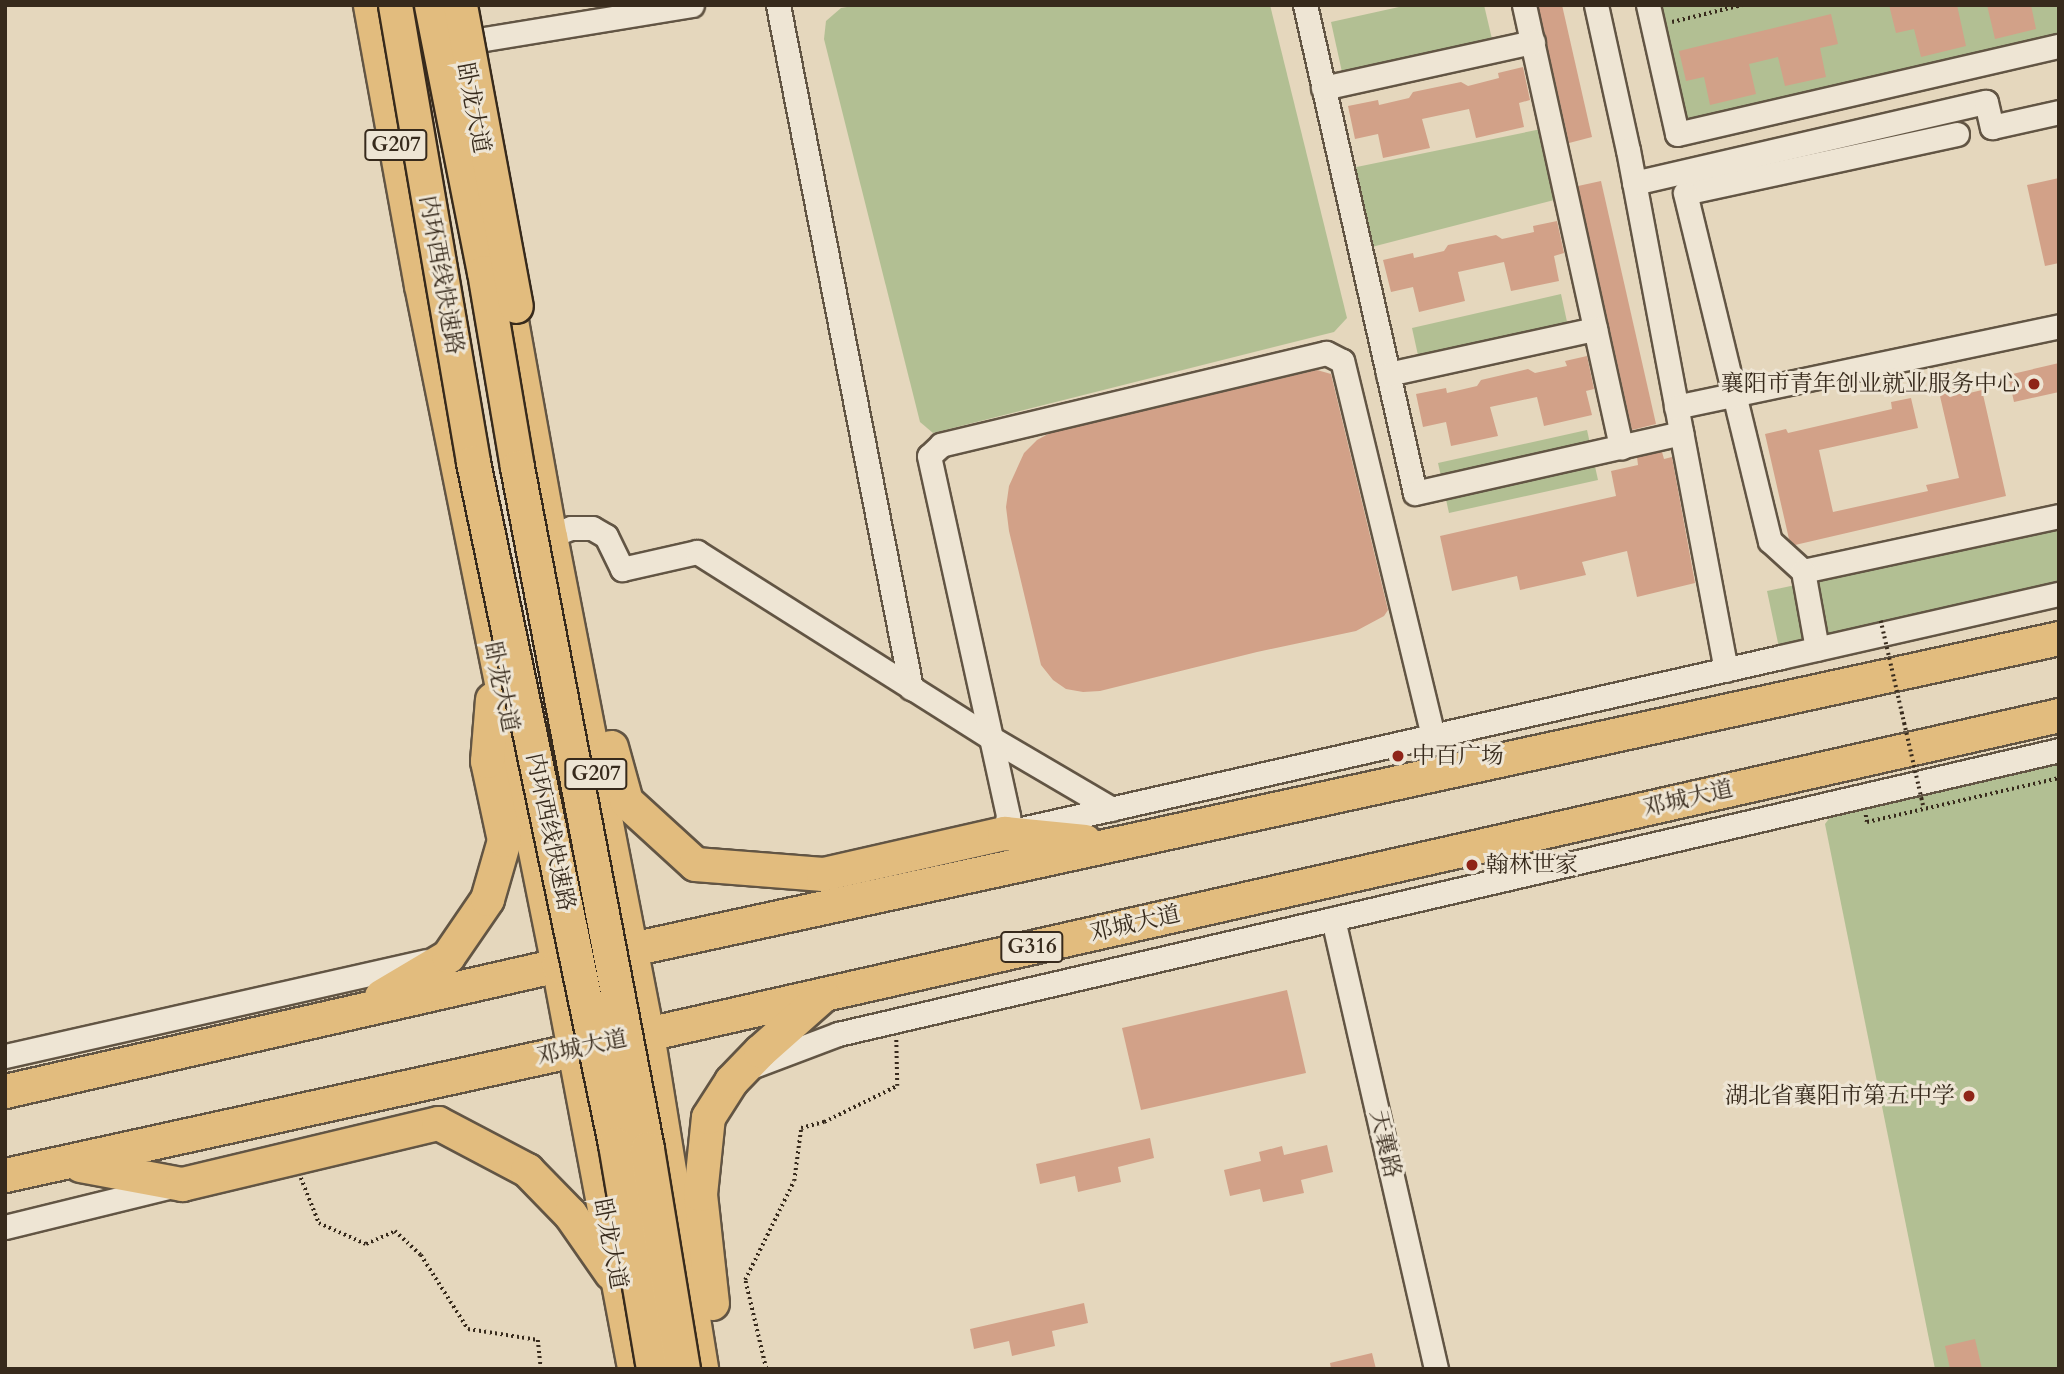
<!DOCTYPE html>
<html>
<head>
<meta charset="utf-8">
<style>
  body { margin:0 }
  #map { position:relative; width:2064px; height:1374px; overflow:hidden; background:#e5d7bd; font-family:Cardo,"Noto Serif SC",serif }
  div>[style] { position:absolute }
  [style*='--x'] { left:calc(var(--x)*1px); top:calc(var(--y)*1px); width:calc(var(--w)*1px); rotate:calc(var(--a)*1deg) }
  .green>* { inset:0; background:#b2bf93 }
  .building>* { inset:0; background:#d2a188 }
  .path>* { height:3.5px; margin-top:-1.75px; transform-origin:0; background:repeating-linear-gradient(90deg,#372a1c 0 2px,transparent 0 5.5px) }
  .roads { filter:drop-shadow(2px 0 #625544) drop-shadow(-2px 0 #625544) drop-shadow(0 2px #625544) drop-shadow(0 -2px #625544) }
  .minor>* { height:23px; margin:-11.5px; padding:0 11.5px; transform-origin:11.5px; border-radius:11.5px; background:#eee5d4 }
  .highway>* { height:33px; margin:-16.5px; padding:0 16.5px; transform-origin:16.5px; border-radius:16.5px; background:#e2bc7e }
  .path-bridge>* { height:3.5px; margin-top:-1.75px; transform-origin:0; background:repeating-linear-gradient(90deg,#372a1c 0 2px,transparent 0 5.5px) }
  .bridges { filter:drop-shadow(2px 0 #372a1c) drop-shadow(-2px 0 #372a1c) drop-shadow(0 2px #372a1c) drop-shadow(0 -2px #372a1c) }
  .highway-bridge>* { height:33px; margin:-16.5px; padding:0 16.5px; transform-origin:16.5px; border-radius:16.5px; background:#e2bc7e }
  .dots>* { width:19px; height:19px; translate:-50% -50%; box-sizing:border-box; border:4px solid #eee5d4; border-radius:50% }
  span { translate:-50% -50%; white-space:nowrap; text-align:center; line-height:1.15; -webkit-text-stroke:6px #eee5d4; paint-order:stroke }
  .shield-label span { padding:2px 5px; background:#eee5d4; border:2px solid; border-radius:5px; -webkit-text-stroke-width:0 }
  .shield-label { font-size:21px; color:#372a1c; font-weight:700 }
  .street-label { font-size:23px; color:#372a1c }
  .poi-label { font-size:23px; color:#372a1c }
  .right { translate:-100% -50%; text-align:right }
  .left { translate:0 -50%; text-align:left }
  .frame { position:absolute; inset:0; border:7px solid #372a1c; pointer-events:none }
</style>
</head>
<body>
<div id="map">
  <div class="green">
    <i style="clip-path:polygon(859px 5px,1270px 5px,1347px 318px,1334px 332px,933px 433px,920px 422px,824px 39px,826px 21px,841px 8px)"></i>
    <i style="clip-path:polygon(1408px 5px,1484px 5px,1492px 39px,1342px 72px,1331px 22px)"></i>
    <i style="clip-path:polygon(1647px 5px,2059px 5px,2059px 46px,1677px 134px)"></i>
    <i style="clip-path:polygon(1551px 127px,1566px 197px,1360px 250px,1342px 170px)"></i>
    <i style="clip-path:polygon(1561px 294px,1572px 345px,1423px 378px,1412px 328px)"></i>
    <i style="clip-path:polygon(1587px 430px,1598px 480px,1449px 513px,1438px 463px)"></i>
    <i style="clip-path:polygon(2059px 528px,2059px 594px,1781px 657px,1767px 591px)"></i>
    <i style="clip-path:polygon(2059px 759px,2059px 1369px,1935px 1369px,1825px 824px,1834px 812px)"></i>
  </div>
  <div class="building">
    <i style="clip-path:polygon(1538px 5px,1562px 5px,1592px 137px,1569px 143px)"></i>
    <i style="clip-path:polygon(1889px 5px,1957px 5px,1966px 46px,1921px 57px,1914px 29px,1896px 33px)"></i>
    <i style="clip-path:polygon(1987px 5px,2031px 5px,2036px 29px,1995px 39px)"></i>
    <i style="clip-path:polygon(1831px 14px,1838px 44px,1820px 48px,1826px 77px,1785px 86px,1778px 57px,1749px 64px,1756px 94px,1710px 105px,1704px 77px,1686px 81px,1679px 51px)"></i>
    <i style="clip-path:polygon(1523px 67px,1530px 100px,1519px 103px,1524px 127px,1476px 138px,1469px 109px,1422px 119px,1430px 148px,1383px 158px,1378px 134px,1355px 139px,1348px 106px,1378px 100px,1379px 105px,1409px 98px,1413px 92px,1461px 82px,1468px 86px,1499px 78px,1498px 73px)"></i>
    <i style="clip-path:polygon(2059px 178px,2059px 263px,2045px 266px,2027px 185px)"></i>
    <i style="clip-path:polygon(1601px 181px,1656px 424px,1632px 430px,1578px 186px)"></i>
    <i style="clip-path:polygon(1557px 221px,1564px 253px,1554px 256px,1559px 281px,1511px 291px,1504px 262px,1458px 272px,1465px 301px,1419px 312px,1413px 287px,1391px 292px,1383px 260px,1413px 253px,1414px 258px,1444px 251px,1448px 245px,1496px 235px,1502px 239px,1534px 232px,1533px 226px)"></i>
    <i style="clip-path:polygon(1587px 356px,1594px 389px,1586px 391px,1592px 415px,1544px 426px,1537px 397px,1490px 407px,1498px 436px,1451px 446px,1446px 422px,1423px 427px,1416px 394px,1446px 388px,1447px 393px,1477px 386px,1481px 380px,1528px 369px,1535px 373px,1567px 366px,1565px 361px)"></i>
    <i style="clip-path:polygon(2059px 363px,2059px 392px,2014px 402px,2008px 375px)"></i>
    <i style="clip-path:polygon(1317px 370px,1331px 374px,1388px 610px,1384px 616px,1356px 631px,1257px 652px,1100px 691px,1083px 692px,1066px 689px,1053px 680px,1041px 665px,1009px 531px,1006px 507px,1009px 486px,1024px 453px,1037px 440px,1050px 433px)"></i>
    <i style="clip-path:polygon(1959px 387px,1961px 395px,1982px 390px,2006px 496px,1795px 545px,1789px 539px,1765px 434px,1786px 429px,1788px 433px,1892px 409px,1891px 402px,1911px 398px,1918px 428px,1819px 450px,1833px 512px,1928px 491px,1926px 485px,1959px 478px,1939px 392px)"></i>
    <i style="clip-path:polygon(1662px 452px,1664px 459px,1672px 457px,1695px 583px,1637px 597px,1627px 551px,1582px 562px,1586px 575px,1520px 590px,1517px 576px,1452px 591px,1440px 536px,1616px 496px,1611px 471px,1638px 465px,1637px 457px)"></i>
    <i style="clip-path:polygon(1287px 990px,1306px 1073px,1141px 1110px,1122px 1028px)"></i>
    <i style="clip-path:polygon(1150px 1138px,1154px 1158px,1118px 1167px,1121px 1182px,1078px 1192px,1075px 1176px,1040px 1184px,1036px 1164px)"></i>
    <i style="clip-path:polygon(1327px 1145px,1333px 1172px,1301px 1180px,1304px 1193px,1263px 1202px,1260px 1189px,1230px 1196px,1224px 1170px,1261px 1161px,1259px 1152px,1282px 1146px,1284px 1155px)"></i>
    <i style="clip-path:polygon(1084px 1303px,1088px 1323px,1052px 1331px,1055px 1346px,1012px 1356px,1009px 1341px,974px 1349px,970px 1329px)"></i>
    <i style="clip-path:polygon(1975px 1339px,1982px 1369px,1950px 1369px,1945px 1346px)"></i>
    <i style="clip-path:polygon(1372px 1353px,1376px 1369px,1331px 1369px,1330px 1363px)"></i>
  </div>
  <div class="path">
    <i style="--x:1672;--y:22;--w:72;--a:-13.7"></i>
    <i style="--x:1866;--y:815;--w:7;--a:82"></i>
    <i style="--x:1867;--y:822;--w:197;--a:-12.9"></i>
    <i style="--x:301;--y:1178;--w:48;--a:68.2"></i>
    <i style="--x:319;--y:1223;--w:51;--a:24.1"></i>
    <i style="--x:366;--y:1244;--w:32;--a:-24"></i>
    <i style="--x:395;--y:1231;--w:35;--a:43"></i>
    <i style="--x:421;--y:1255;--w:88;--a:57.6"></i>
    <i style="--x:468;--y:1329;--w:71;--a:8.9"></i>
    <i style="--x:538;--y:1340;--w:29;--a:84"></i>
    <i style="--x:766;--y:1369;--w:91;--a:-103.3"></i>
    <i style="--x:745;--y:1280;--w:110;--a:-63.7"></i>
    <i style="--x:794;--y:1181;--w:53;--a:-82.5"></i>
    <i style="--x:801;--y:1128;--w:24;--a:-15"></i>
    <i style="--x:824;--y:1122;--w:81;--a:-26.3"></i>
    <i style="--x:897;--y:1086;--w:46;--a:-91.2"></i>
  </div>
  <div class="roads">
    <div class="minor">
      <i style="--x:778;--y:5;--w:696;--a:78.98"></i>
      <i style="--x:1305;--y:5;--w:500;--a:77.3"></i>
      <i style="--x:1415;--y:493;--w:273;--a:-12.7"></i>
      <i style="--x:1524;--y:5;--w:453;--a:77.6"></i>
      <i style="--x:1596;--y:5;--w:148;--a:77.6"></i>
      <i style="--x:1628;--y:150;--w:529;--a:79.33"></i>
      <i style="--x:1648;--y:5;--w:132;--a:77.3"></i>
      <i style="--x:1677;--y:134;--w:392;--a:-13"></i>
      <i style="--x:460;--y:43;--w:235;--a:-9.3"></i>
      <i style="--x:1323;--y:88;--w:215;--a:-12.4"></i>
      <i style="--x:1957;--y:134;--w:278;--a:167.8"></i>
      <i style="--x:1685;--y:193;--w:358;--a:76.3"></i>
      <i style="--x:1770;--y:541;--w:45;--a:42.3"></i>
      <i style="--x:1803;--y:571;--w:262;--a:-12.1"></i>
      <i style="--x:1634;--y:183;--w:361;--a:-13"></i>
      <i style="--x:1986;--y:102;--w:26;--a:77"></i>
      <i style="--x:1992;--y:127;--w:69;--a:-12.6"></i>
      <i style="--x:1388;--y:374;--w:212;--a:-12.3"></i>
      <i style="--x:1676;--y:407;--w:391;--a:-11.9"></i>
      <i style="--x:550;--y:536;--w:22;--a:-21"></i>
      <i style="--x:571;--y:528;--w:21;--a:0"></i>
      <i style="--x:592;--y:528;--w:16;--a:30"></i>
      <i style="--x:606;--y:536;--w:37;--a:64"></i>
      <i style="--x:622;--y:569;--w:77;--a:-12.8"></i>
      <i style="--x:697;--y:552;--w:348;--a:32.3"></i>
      <i style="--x:991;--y:738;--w:140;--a:30.4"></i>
      <i style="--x:1803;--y:571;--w:79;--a:79.8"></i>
      <i style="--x:1433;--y:736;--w:386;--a:-103.6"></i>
      <i style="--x:1342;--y:361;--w:18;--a:-153"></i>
      <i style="--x:1326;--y:353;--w:396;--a:166.6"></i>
      <i style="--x:941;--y:445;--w:16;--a:137"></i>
      <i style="--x:929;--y:456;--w:369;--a:77.6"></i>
      <i style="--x:1008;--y:816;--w:17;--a:103"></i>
      <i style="--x:1004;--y:833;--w:797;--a:-12.76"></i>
      <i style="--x:1781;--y:657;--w:285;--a:-12.8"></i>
      <i style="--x:1333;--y:919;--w:462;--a:77.1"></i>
      <i style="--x:5;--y:1056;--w:431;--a:-12.7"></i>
      <i style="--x:751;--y:1067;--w:93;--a:-20.8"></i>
      <i style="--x:838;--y:1034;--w:1254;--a:-13.09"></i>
      <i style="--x:5;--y:1227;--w:172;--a:-13.8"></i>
    </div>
    <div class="highway">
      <i style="--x:370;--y:5;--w:285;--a:79.7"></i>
      <i style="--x:421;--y:285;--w:694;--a:78.61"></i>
      <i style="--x:558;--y:965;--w:411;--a:79.3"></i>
      <i style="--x:503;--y:276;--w:264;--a:79.8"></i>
      <i style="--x:550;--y:536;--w:507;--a:78.98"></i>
      <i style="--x:647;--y:1034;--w:339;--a:80.8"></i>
      <i style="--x:611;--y:747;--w:56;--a:74.5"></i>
      <i style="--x:626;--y:801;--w:93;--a:42.4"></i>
      <i style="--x:695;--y:864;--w:128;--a:4.5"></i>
      <i style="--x:823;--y:874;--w:186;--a:-12.8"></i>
      <i style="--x:1004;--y:833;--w:81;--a:5.6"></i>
      <i style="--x:381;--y:996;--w:78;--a:-30.8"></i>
      <i style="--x:448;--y:956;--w:69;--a:-55.6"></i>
      <i style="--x:487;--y:899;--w:61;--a:-73.9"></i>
      <i style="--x:504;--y:840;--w:81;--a:-102.1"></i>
      <i style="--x:487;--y:761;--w:62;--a:-85.4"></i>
      <i style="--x:5;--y:1091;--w:567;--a:-12.84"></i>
      <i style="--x:558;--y:965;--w:1536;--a:-12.29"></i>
      <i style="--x:80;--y:1165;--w:104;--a:10.6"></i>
      <i style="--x:182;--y:1184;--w:263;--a:-13.4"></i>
      <i style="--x:438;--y:1123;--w:101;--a:27.8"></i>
      <i style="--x:527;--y:1170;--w:62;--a:45.7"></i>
      <i style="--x:570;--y:1214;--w:72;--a:55.2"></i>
      <i style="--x:5;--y:1175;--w:657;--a:-12.39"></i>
      <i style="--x:647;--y:1034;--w:1448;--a:-12.73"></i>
      <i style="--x:712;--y:1303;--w:110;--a:-96.3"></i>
      <i style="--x:700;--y:1194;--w:77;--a:-84.1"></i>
      <i style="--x:708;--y:1117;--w:43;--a:-57.4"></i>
      <i style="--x:731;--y:1081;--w:42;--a:-46"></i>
      <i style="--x:760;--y:1051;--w:84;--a:-41.6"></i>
    </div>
  </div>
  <div class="path-bridge">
    <i style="--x:1881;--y:621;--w:192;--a:77.1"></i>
  </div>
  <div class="bridges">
    <div class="highway-bridge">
      <i style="--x:395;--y:5;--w:464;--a:80.3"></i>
      <i style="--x:473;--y:462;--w:697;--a:78.24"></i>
      <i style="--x:615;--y:1144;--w:228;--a:80.4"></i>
      <i style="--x:431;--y:5;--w:272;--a:78.8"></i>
      <i style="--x:484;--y:272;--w:198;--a:80.4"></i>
      <i style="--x:517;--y:467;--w:694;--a:79.21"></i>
      <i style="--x:647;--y:1149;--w:223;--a:80.7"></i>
      <i style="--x:460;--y:5;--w:306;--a:79.5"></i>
    </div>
  </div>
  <div class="dots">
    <i style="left:2034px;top:384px;background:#8f2418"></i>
    <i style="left:1398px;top:756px;background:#8f2418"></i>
    <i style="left:1472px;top:865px;background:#8f2418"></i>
    <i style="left:1969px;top:1096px;background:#8f2418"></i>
  </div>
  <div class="shield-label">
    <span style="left:396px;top:145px">G207</span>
    <span style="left:596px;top:774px">G207</span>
    <span style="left:1032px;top:947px">G316</span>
  </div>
  <div class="street-label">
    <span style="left:473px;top:108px;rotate:79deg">卧龙大道</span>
    <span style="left:441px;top:275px;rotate:80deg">内环西线快速路</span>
    <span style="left:501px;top:687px;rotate:78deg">卧龙大道</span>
    <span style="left:1688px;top:799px;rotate:-13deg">邓城大道</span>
    <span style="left:550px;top:832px;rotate:78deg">内环西线快速路</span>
    <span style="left:1135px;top:924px;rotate:-13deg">邓城大道</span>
    <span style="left:582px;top:1048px;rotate:-12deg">邓城大道</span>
    <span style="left:1385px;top:1144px;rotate:77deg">天襄路</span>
    <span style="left:610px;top:1244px;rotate:79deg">卧龙大道</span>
  </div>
  <div class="poi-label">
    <span class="right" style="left:2020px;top:384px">襄阳市青年创业就业服务中心</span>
    <span class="left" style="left:1412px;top:756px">中百广场</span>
    <span class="left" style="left:1486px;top:865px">翰林世家</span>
    <span class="right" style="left:1955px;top:1096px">湖北省襄阳市第五中学</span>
  </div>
  <div class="frame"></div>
</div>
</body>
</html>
